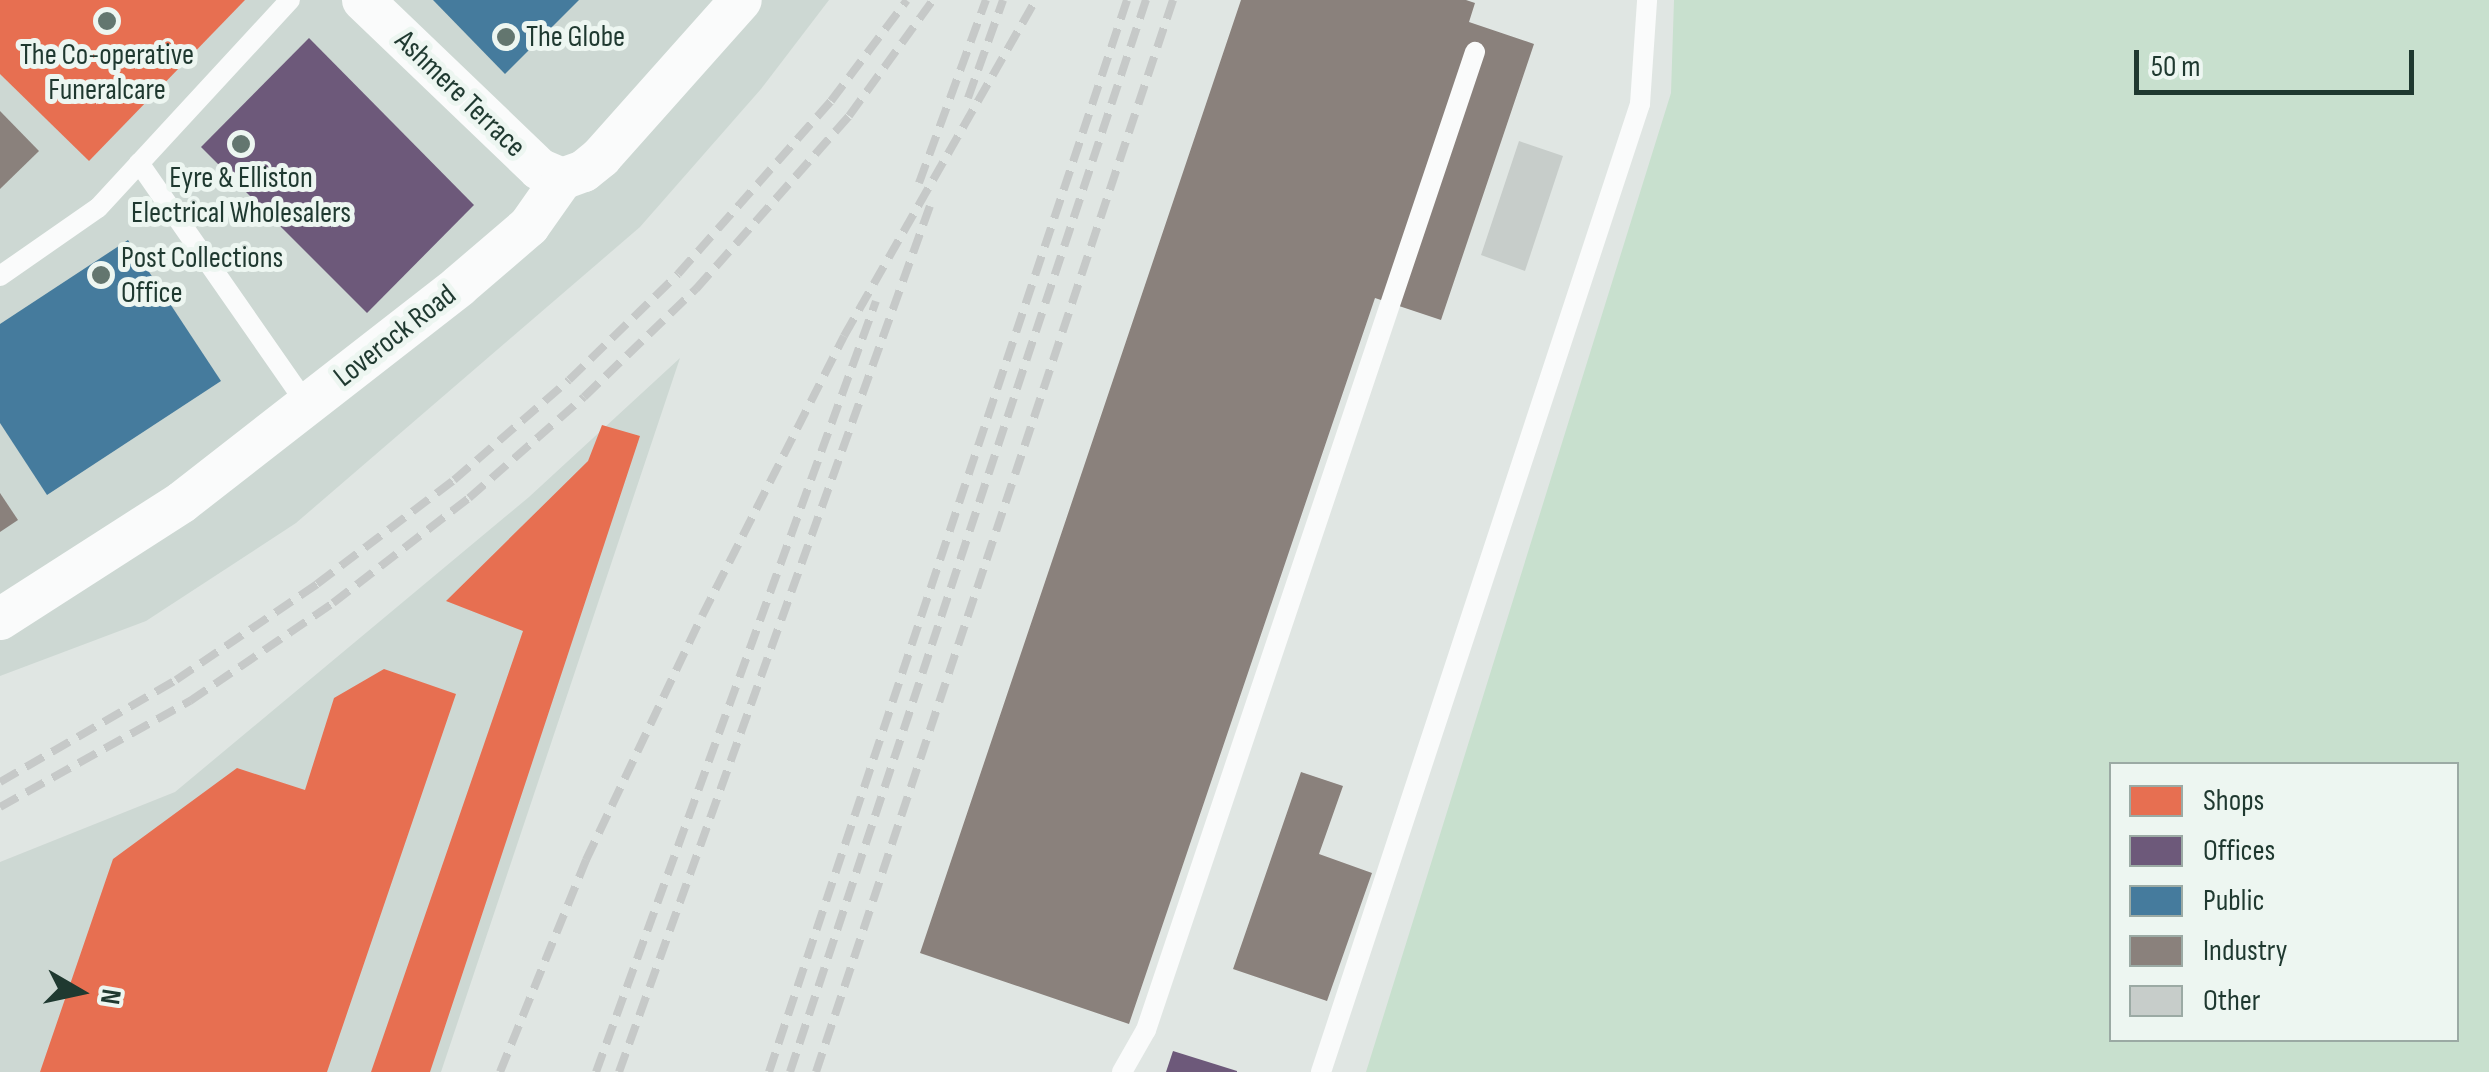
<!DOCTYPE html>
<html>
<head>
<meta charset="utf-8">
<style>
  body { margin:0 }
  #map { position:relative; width:2489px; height:1072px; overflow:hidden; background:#e0e6e3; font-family:"Sofia Sans Condensed",sans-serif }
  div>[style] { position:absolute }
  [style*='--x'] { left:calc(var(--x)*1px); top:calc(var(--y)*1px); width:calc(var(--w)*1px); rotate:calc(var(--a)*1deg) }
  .built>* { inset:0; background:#cdd8d3 }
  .green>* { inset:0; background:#c8e0ce }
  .shops>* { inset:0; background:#e76f51 }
  .offices>* { inset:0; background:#6d597a }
  .public>* { inset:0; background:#457b9d }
  .industry>* { inset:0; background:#8a817c }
  .building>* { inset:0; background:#c7cdca }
  .lane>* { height:20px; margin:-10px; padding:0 10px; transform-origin:10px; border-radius:10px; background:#fafbfb }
  .street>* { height:42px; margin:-21px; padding:0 21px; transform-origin:21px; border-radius:21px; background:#fafbfb }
  .rail>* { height:8px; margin-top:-4px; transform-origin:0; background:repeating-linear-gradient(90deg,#c6c9c8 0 20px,transparent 0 30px) }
  .dots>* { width:28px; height:28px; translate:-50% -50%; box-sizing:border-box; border:5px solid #edf6f1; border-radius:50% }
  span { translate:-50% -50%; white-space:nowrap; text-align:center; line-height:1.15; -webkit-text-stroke:10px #edf6f1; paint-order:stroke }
  .poi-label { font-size:30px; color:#1f3930 }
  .left { translate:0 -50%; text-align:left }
  .street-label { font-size:30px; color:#1f3930 }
  .legend { position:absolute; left:2109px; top:762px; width:350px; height:280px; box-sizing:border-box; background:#edf6f1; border:2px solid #9baaa4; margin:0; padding:12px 18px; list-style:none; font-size:30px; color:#1f3930 }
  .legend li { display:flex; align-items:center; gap:20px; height:50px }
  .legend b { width:50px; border:2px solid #9baaa4 }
  .north { position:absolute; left:30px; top:942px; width:100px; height:100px; -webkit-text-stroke:8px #edf6f1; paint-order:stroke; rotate:99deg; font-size:28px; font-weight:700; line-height:40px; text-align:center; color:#1f3930 }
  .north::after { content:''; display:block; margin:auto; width:35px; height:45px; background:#1f3930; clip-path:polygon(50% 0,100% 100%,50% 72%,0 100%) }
  .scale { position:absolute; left:2134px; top:50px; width:280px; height:45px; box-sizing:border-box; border:5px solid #1f3930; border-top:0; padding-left:12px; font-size:30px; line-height:35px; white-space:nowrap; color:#1f3930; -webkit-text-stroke:8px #edf6f1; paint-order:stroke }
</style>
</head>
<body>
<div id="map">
  <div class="built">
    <i style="clip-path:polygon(0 0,829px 0,761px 89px,640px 227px,296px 523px,146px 621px,0 676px)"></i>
    <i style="clip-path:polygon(680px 358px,441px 1072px,0 1072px,0 862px,175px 792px,529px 497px)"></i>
  </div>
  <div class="green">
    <i style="clip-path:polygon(evenodd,1674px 0,2489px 0,2489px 1072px,1366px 1072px,1671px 93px,1674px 0,2112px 764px,2456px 764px,2456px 1040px,2112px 1040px,2112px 764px)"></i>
  </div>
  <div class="shops">
    <i style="clip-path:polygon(0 0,245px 0,89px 161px,0 74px)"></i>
    <i style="clip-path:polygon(602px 425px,640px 436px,430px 1072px,371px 1072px,523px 631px,446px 601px,588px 461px)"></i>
    <i style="clip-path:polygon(384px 669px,456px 694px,327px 1072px,40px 1072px,113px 859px,237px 768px,305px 790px,334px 698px)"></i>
  </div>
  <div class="offices">
    <i style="clip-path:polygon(309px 38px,474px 205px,367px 313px,201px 147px)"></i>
    <i style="clip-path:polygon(1173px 1051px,1237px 1071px,1237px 1072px,1166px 1072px)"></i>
  </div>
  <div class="public">
    <i style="clip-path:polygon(433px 0,579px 0,505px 74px)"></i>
    <i style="clip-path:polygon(128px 240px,221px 381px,47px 495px,0 423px,0 324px)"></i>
  </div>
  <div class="industry">
    <i style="clip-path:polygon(1241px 0,1466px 0,1475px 3px,1469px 22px,1534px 44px,1441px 320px,1375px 298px,1129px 1024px,920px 953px)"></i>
    <i style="clip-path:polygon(0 111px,39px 151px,0 189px)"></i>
    <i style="clip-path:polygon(0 493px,18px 520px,0 532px)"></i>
    <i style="clip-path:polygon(1301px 772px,1343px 786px,1319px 854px,1372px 873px,1327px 1001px,1233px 969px)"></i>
  </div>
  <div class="building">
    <i style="clip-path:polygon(1519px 141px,1563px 156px,1525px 271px,1481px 255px)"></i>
  </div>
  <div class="lane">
    <i style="--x:139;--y:163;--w:296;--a:55.2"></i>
    <i style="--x:0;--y:276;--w:119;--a:-34.8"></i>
    <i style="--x:98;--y:208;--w:283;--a:-47.3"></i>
    <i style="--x:1122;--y:1072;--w:48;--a:-60.3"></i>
    <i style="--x:1146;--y:1030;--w:1032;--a:-71.41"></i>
    <i style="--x:1321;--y:1072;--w:1019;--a:-71.76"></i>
    <i style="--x:1640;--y:104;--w:104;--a:-86.1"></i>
  </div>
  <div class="street">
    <i style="--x:363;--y:0;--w:244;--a:43.8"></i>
    <i style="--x:539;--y:169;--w:25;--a:23"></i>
    <i style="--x:0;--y:619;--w:216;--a:-32.7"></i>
    <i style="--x:182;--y:502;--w:351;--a:-37.9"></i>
    <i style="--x:459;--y:286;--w:92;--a:-40.6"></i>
    <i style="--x:529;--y:226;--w:57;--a:-54.9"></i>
    <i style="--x:562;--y:179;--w:23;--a:-20"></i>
    <i style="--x:584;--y:171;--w:22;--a:-39"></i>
    <i style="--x:601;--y:157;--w:210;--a:-48.3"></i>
  </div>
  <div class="rail">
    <i style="--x:968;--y:98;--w:104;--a:-70.3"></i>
    <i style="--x:919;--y:183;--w:195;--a:-69.9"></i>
    <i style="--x:0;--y:782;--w:203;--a:-30.1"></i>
    <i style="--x:176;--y:680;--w:171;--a:-34.2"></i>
    <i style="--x:317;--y:584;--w:172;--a:-37.2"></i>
    <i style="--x:454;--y:480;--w:152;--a:-41"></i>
    <i style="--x:569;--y:380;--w:152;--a:-44.2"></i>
    <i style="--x:678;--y:274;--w:231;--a:-48.5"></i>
    <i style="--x:831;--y:101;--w:126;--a:-53"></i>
    <i style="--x:0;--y:807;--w:218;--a:-29.2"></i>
    <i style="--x:190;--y:701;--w:173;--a:-34.4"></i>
    <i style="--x:333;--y:603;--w:172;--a:-37.7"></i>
    <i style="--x:469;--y:498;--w:153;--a:-41.3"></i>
    <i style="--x:584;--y:397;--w:156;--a:-44"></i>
    <i style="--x:696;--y:289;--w:231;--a:-48.5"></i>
    <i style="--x:849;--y:116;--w:143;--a:-54.1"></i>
    <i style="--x:500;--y:1072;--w:229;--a:-67.9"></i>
    <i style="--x:586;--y:860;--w:270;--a:-64.6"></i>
    <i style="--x:702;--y:616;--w:314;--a:-63.1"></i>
    <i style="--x:844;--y:336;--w:387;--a:-60.3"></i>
    <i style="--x:596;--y:1072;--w:820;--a:-70.04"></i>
    <i style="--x:619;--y:1072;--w:920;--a:-70.25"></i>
    <i style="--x:769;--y:1072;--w:1130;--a:-71.53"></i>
    <i style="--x:790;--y:1072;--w:1130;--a:-71.63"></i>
    <i style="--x:816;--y:1072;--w:1130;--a:-71.58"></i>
  </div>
  <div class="dots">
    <i style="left:107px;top:21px;background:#63766f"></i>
    <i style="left:506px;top:37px;background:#63766f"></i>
    <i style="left:241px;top:144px;background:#63766f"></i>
    <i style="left:101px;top:275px;background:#63766f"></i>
  </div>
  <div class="poi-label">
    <span class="left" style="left:526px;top:37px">The Globe</span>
    <span style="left:107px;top:72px">The Co-operative<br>Funeralcare</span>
    <span style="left:241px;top:195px">Eyre &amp; Elliston<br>Electrical Wholesalers</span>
    <span class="left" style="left:121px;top:275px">Post Collections<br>Office</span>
  </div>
  <div class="street-label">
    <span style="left:460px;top:94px;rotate:44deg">Ashmere Terrace</span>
    <span style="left:395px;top:336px;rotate:-38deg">Loverock Road</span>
  </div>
  <ul class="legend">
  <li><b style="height:28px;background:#e76f51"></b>Shops</li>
  <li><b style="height:28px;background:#6d597a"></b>Offices</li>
  <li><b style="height:28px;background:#457b9d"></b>Public</li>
  <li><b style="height:28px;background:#8a817c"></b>Industry</li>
  <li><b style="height:28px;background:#c7cdca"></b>Other</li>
  </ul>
  <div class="north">N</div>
  <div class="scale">50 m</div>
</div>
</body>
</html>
